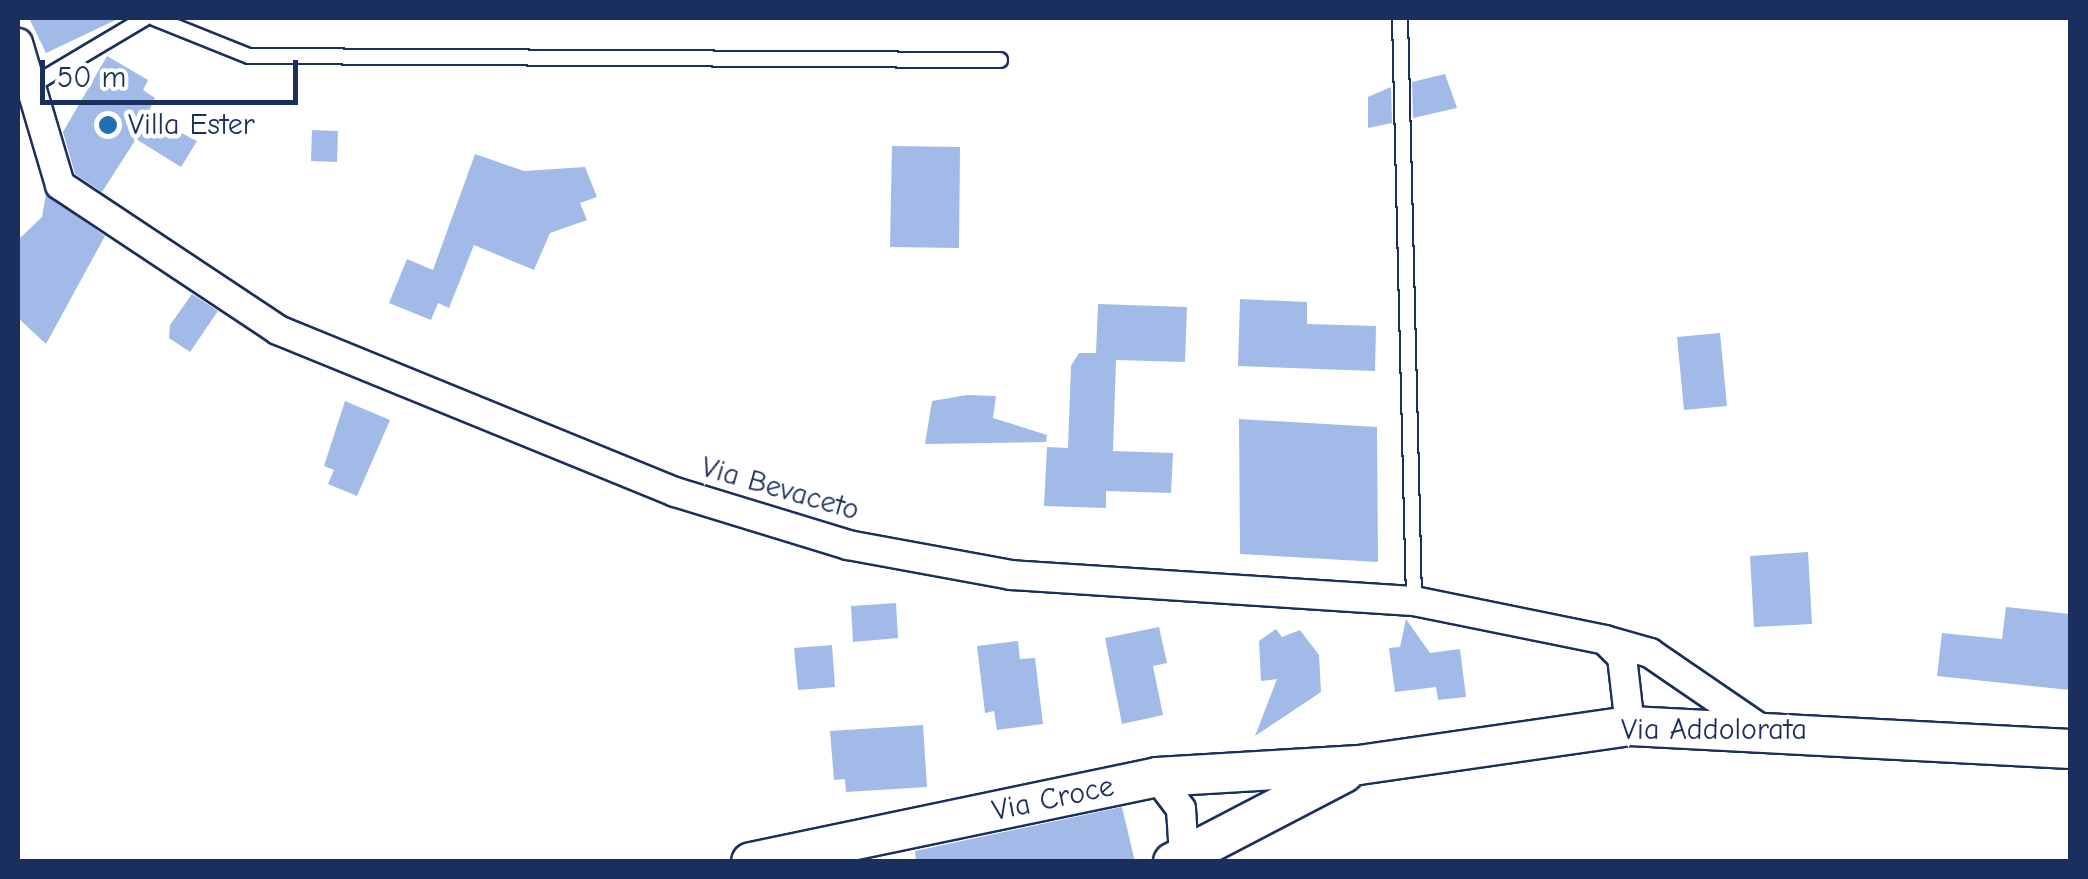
<!DOCTYPE html>
<html>
<head>
<meta charset="utf-8">
<style>
  body { margin:0 }
  #map { position:relative; width:2088px; height:879px; overflow:hidden; background:#fff; font-family:"Comic Neue",sans-serif }
  div>[style] { position:absolute }
  [style*='--x'] { left:calc(var(--x)*1px); top:calc(var(--y)*1px); width:calc(var(--w)*1px); rotate:calc(var(--a)*1deg) }
  .building>* { inset:0; background:#a1bae7 }
  .roads { filter:drop-shadow(2px 0 #1b2f5e) drop-shadow(-2px 0 #1b2f5e) drop-shadow(0 2px #1b2f5e) drop-shadow(0 -2px #1b2f5e) }
  .lane>* { height:14px; margin:-7px; padding:0 7px; transform-origin:7px; border-radius:7px; background:#fff }
  .street>* { height:28px; margin:-14px; padding:0 14px; transform-origin:14px; border-radius:14px; background:#fff }
  .secondary>* { height:38px; margin:-19px; padding:0 19px; transform-origin:19px; border-radius:19px; background:#fff }
  .dots>* { width:28px; height:28px; translate:-50% -50%; box-sizing:border-box; border:5px solid #fff; border-radius:50% }
  span { translate:-50% -50%; white-space:nowrap; text-align:center; line-height:1.15; -webkit-text-stroke:9px #fff; paint-order:stroke }
  .poi-label { font-size:30px; color:#1b2f5e }
  .left { translate:0 -50%; text-align:left }
  .street-label { font-size:30px; color:#1b2f5e }
  .frame { position:absolute; inset:0; border:20px solid #1b2f5e; pointer-events:none }
  .scale { position:absolute; left:40px; top:60px; width:258px; height:45px; box-sizing:border-box; border:5px solid #1b2f5e; border-top:0; padding-left:12px; font-size:30px; line-height:35px; white-space:nowrap; color:#1b2f5e; -webkit-text-stroke:8px #fff; paint-order:stroke }
</style>
</head>
<body>
<div id="map">
  <div class="building">
    <i style="clip-path:polygon(29px 18px,120px 18px,46px 53px)"></i>
    <i style="clip-path:polygon(107px 56px,148px 80px,143px 90px,155px 98px,147px 115px,197px 141px,181px 167px,136px 139px,102px 192px,75px 174px,63px 132px)"></i>
    <i style="clip-path:polygon(1445px 74px,1457px 108px,1413px 118px,1412px 82px)"></i>
    <i style="clip-path:polygon(1391px 87px,1392px 123px,1368px 128px,1368px 97px)"></i>
    <i style="clip-path:polygon(312px 130px,338px 131px,337px 162px,311px 161px)"></i>
    <i style="clip-path:polygon(892px 146px,960px 147px,959px 248px,890px 247px)"></i>
    <i style="clip-path:polygon(475px 154px,524px 171px,585px 167px,597px 197px,580px 203px,587px 220px,550px 233px,534px 270px,474px 245px,449px 308px,438px 303px,431px 320px,389px 303px,407px 259px,433px 270px)"></i>
    <i style="clip-path:polygon(46px 194px,105px 236px,46px 344px,18px 318px,18px 240px,42px 217px)"></i>
    <i style="clip-path:polygon(192px 294px,218px 311px,190px 352px,169px 338px,170px 325px)"></i>
    <i style="clip-path:polygon(1240px 299px,1307px 302px,1307px 324px,1376px 326px,1375px 371px,1238px 366px)"></i>
    <i style="clip-path:polygon(1098px 304px,1187px 307px,1185px 362px,1116px 360px,1113px 451px,1173px 453px,1171px 493px,1106px 491px,1106px 508px,1044px 506px,1047px 447px,1068px 448px,1071px 366px,1079px 353px,1096px 353px)"></i>
    <i style="clip-path:polygon(1720px 333px,1727px 406px,1684px 410px,1677px 337px)"></i>
    <i style="clip-path:polygon(967px 395px,996px 396px,993px 418px,1047px 435px,1046px 442px,925px 444px,932px 401px)"></i>
    <i style="clip-path:polygon(345px 401px,390px 420px,357px 496px,328px 484px,334px 470px,324px 466px)"></i>
    <i style="clip-path:polygon(1239px 419px,1377px 427px,1378px 562px,1240px 554px)"></i>
    <i style="clip-path:polygon(1808px 552px,1812px 624px,1754px 627px,1750px 556px)"></i>
    <i style="clip-path:polygon(896px 603px,898px 638px,853px 642px,851px 606px)"></i>
    <i style="clip-path:polygon(2006px 607px,2070px 614px,2070px 690px,1937px 676px,1942px 633px,2002px 639px)"></i>
    <i style="clip-path:polygon(1406px 619px,1430px 653px,1460px 649px,1466px 697px,1438px 700px,1436px 687px,1395px 692px,1389px 648px,1400px 647px)"></i>
    <i style="clip-path:polygon(1159px 627px,1167px 663px,1153px 666px,1163px 715px,1122px 724px,1105px 638px)"></i>
    <i style="clip-path:polygon(1276px 629px,1282px 637px,1300px 630px,1319px 655px,1321px 692px,1255px 736px,1277px 679px,1261px 681px,1259px 641px)"></i>
    <i style="clip-path:polygon(1018px 641px,1020px 659px,1035px 658px,1043px 724px,997px 730px,994px 711px,985px 713px,977px 646px)"></i>
    <i style="clip-path:polygon(832px 645px,835px 687px,798px 690px,794px 648px)"></i>
    <i style="clip-path:polygon(923px 725px,927px 787px,846px 792px,845px 779px,834px 780px,830px 731px)"></i>
    <i style="clip-path:polygon(1122px 807px,1135px 862px,916px 862px,915px 851px)"></i>
  </div>
  <div class="roads">
    <div class="lane">
      <i style="--x:154;--y:18;--w:102;--a:21.8"></i>
      <i style="--x:249;--y:56;--w:751;--a:0.31"></i>
      <i style="--x:1400;--y:18;--w:583;--a:88.62"></i>
      <i style="--x:31;--y:86;--w:133;--a:-30.8"></i>
    </div>
    <div class="street">
      <i style="--x:18;--y:43;--w:148;--a:73.5"></i>
      <i style="--x:60;--y:185;--w:262;--a:33.6"></i>
      <i style="--x:278;--y:330;--w:429;--a:22.2"></i>
      <i style="--x:675;--y:492;--w:181;--a:17"></i>
      <i style="--x:848;--y:545;--w:166;--a:10.4"></i>
      <i style="--x:1011;--y:575;--w:404;--a:3.7"></i>
      <i style="--x:1414;--y:601;--w:195;--a:11.5"></i>
      <i style="--x:1605;--y:640;--w:24;--a:45"></i>
      <i style="--x:1622;--y:657;--w:69;--a:83.4"></i>
      <i style="--x:1608;--y:641;--w:44;--a:15.9"></i>
      <i style="--x:1650;--y:653;--w:135;--a:34.4"></i>
      <i style="--x:1157;--y:777;--w:40;--a:53"></i>
      <i style="--x:1181;--y:809;--w:46;--a:86.3"></i>
    </div>
    <div class="secondary">
      <i style="--x:751;--y:862;--w:415;--a:-11.8"></i>
      <i style="--x:1157;--y:777;--w:202;--a:-3.4"></i>
      <i style="--x:1359;--y:765;--w:274;--a:-8.2"></i>
      <i style="--x:1630;--y:726;--w:441;--a:3"></i>
      <i style="--x:1173;--y:862;--w:193;--a:-27.5"></i>
    </div>
  </div>
  <div class="dots">
    <i style="left:108px;top:125px;background:#1f6fb2"></i>
  </div>
  <div class="poi-label">
    <span class="left" style="left:128px;top:125px">Villa Ester</span>
  </div>
  <div class="street-label">
    <span style="left:780px;top:489px;rotate:16deg">Via Bevaceto</span>
    <span style="left:1714px;top:730px">Via Addolorata</span>
    <span style="left:1053px;top:799px;rotate:-12deg">Via Croce</span>
  </div>
  <div class="frame"></div>
  <div class="scale">50 m</div>
</div>
</body>
</html>
